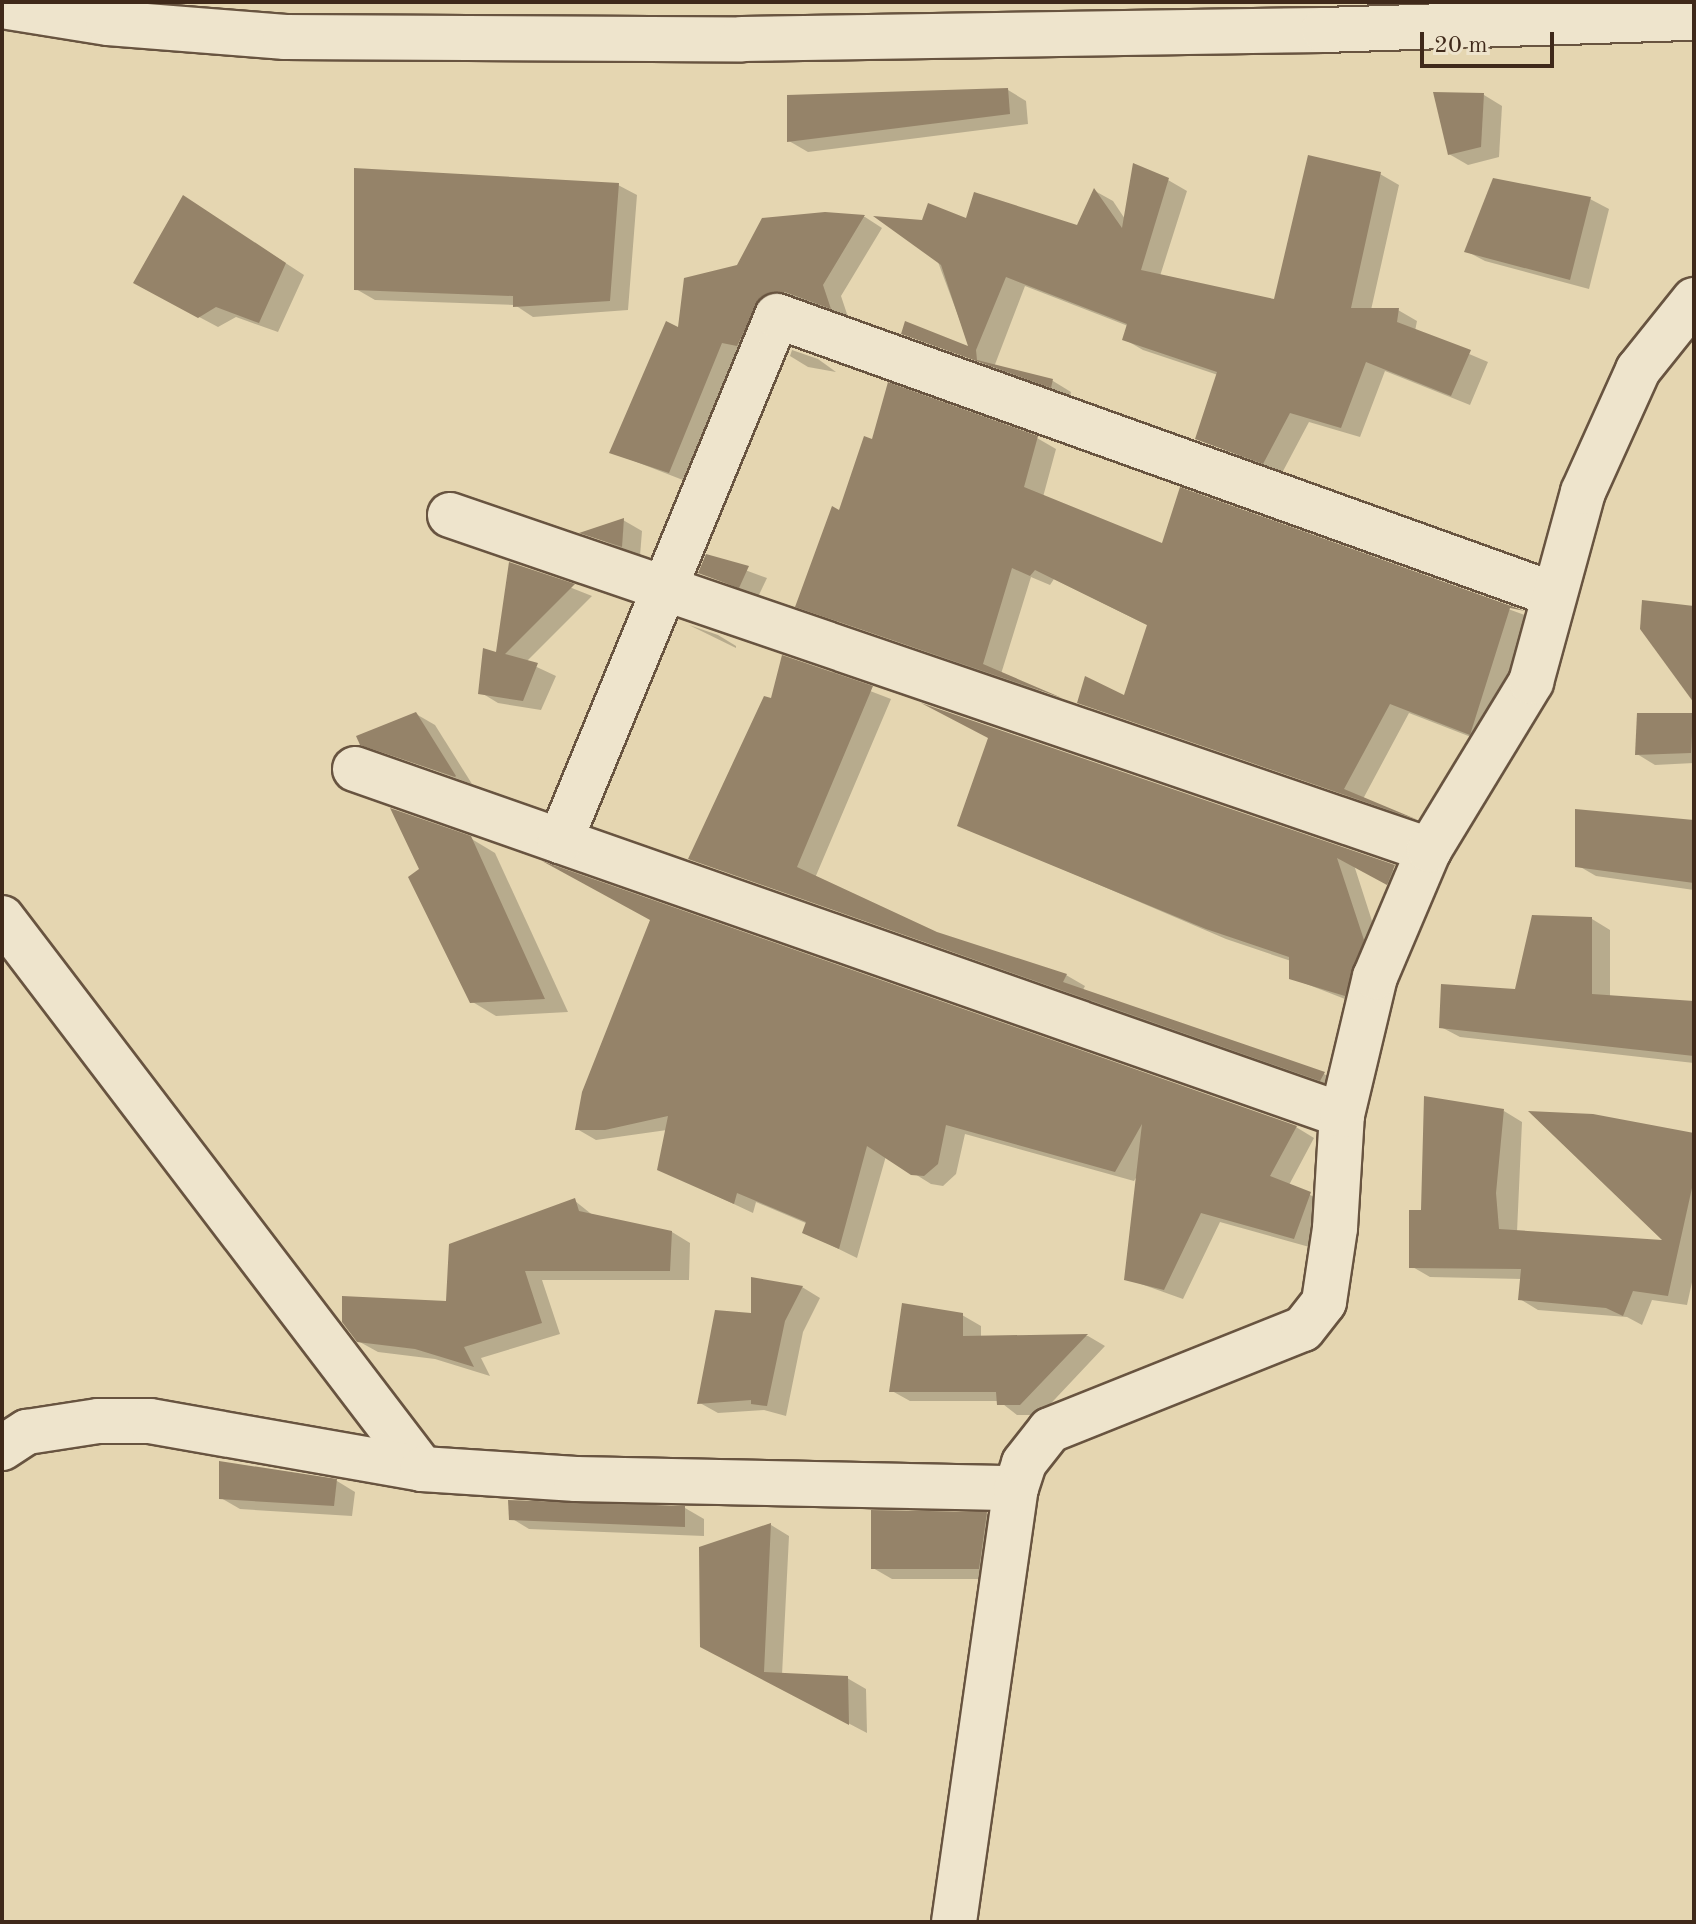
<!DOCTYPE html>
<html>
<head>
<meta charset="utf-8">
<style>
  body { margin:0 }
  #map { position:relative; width:1696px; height:1924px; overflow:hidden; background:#e5d6b1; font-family:"Old Standard TT",serif }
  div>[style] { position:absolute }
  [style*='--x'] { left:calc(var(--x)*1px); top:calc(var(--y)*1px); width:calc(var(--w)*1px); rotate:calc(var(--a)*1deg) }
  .shadow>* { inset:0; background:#0003 }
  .building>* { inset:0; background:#958369 }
  .roads { filter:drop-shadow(2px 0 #685440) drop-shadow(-2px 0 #685440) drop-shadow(0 2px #685440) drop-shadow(0 -2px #685440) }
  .street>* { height:44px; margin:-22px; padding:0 22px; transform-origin:22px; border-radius:22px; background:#eee4cc }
  .secondary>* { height:44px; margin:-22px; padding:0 22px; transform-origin:22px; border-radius:22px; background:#eee4cc }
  span { translate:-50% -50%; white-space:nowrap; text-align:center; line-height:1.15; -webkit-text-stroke:8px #eee4cc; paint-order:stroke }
  .frame { position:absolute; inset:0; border:4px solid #3f291a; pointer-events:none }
  .scale { position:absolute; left:1420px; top:32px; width:134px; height:36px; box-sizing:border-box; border:4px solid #3f291a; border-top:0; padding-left:10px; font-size:24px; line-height:28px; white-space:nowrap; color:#3f291a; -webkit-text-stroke:6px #eee4cc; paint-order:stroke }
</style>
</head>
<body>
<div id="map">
  <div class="shadow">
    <i style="clip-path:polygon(1008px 90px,1026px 101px,1028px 124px,808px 152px,789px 141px)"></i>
    <i style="clip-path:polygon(1435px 94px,1484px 95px,1502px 106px,1499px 157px,1468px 165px,1449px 154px)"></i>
    <i style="clip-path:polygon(1380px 174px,1399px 185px,1371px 310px,1398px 310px,1417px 321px,1415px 331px,1488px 362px,1470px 405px,1385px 371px,1360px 437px,1309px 422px,1282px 473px,1198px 439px,1218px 375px,1143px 350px,1124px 339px,1128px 326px,1025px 286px,994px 367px,1053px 381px,1071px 392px,1070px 397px,904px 333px,971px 350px,923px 222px,1078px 227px,1095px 191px,1113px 201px,1125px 219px,1168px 180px,1187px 191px,1160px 276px,1276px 301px)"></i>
    <i style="clip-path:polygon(618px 185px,637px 195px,628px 310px,533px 317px,515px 305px,375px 300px,356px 289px)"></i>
    <i style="clip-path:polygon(1590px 199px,1609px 209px,1589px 289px,1485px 261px,1466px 251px)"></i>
    <i style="clip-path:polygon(202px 209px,304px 275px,278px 332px,236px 317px,218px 327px,154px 293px)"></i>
    <i style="clip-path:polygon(865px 217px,882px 228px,841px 296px,848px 317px,792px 301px,688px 482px,611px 452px,680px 330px,738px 267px,763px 219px)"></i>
    <i style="clip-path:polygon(792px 350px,818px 359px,836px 372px,808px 367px,790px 356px)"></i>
    <i style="clip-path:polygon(1037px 438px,1056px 449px,1043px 497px,1163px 546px,1181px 490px,1533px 618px,1489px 744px,1409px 713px,1363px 799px,1421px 822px,1080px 702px,1125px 697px,1149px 626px,1054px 579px,1050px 585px,1031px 577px,1001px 674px,1063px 701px,798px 606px,874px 442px)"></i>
    <i style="clip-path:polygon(623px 520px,642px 531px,640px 556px,584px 533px)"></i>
    <i style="clip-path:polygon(707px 556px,767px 578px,758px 597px,700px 572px)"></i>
    <i style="clip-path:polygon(511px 564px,592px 596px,526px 662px,556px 676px,541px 710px,498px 703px,480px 692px,498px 654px)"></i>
    <i style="clip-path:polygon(689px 625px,718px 635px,736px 646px,736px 648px)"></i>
    <i style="clip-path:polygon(784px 658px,891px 699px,815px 878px,936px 934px,1066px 975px,1085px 986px,1083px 990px,1324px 1074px,1342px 1085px,1339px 1090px,690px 858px,772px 700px)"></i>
    <i style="clip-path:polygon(940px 711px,1413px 877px,1406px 894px,1354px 865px,1382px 952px,1363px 1006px,1291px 978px,1291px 961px,1226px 939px,959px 825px,990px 738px)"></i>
    <i style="clip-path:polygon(416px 714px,435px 725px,472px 784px,362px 744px)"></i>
    <i style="clip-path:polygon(1639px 715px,1694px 715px,1694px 763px,1655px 765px,1637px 754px)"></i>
    <i style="clip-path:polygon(1694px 822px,1694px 890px,1596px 876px,1577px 865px)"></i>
    <i style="clip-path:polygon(470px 838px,495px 853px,568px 1012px,496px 1016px,471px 1001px)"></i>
    <i style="clip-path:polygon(1592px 919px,1610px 930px,1610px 997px,1694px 1003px,1694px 1063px,1460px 1037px,1441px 1027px,1517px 991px)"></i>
    <i style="clip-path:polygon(584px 1093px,1296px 1127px,1314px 1138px,1289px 1185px,1329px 1204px,1313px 1248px,1220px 1222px,1183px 1299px,1127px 1279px,1139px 1173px,1134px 1181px,965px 1134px,956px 1174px,943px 1186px,931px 1184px,886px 1156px,857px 1258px,804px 1232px,808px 1224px,756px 1202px,753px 1213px,659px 1169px,667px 1130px,596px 1140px,577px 1129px)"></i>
    <i style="clip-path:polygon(1504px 1111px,1522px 1122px,1517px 1232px,1668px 1242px,1694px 1134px,1694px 1273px,1687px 1305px,1652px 1300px,1642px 1325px,1627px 1317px,1538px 1310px,1520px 1299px,1522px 1279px,1430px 1277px,1411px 1266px,1423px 1212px)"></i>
    <i style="clip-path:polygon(575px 1201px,595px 1217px,672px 1232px,690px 1243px,689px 1280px,542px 1280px,560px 1334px,481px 1358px,490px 1376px,435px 1359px,378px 1352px,358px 1341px,448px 1304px)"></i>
    <i style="clip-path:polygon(802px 1287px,820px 1298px,803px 1332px,786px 1416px,764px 1410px,718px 1413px,700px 1403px,753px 1316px)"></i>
    <i style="clip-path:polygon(962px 1315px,981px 1326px,981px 1337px,1088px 1336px,1105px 1346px,1040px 1415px,1017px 1415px,999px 1401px,910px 1401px,892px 1391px)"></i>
    <i style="clip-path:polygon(337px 1481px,355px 1492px,352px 1516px,240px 1509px,221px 1498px)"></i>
    <i style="clip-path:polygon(685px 1508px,704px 1519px,704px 1536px,529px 1529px,511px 1518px)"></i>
    <i style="clip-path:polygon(873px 1512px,987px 1514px,1005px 1525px,997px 1579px,892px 1579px,873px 1568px)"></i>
    <i style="clip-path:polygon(771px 1525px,789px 1536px,782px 1675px,847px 1678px,866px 1689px,867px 1733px,722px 1657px)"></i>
  </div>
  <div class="building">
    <i style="clip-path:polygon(1008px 88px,1010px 114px,787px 142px,787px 95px)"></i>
    <i style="clip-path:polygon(1433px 92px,1484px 93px,1481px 147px,1448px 155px)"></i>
    <i style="clip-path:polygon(1308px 155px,1381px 172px,1351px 308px,1399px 308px,1397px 322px,1471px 350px,1451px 396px,1366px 362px,1341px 428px,1290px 413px,1263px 464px,1195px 439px,1217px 372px,1122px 340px,1127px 324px,1006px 277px,976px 350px,977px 360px,1053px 379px,1051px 388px,901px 334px,905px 321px,968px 346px,941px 265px,873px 216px,922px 220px,928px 203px,966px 218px,974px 192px,1077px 225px,1094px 188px,1122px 228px,1133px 163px,1169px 178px,1141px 270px,1274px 299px)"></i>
    <i style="clip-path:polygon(354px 168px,619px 183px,610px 301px,513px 307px,513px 296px,354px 290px)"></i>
    <i style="clip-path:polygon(1493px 178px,1591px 197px,1570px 280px,1464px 252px)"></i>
    <i style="clip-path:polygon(183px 195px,286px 263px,259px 323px,216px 307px,198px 318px,133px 283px)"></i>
    <i style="clip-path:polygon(825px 212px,865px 215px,823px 285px,831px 309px,785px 292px,761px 297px,737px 346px,722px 343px,669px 473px,609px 453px,666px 321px,678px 327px,684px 278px,737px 265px,762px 218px)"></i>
    <i style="clip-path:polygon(888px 382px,1038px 436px,1024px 487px,1162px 543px,1180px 487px,1525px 611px,1510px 608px,1470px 735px,1390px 704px,1344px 789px,1418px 820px,1077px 703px,1085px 676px,1124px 695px,1147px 625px,1035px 570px,1030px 576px,1012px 568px,983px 664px,1062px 698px,795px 607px,832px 506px,839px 510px,864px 436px,872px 439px)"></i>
    <i style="clip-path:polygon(624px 518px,622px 547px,579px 533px)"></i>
    <i style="clip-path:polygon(706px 554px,749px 566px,739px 588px,698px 573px)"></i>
    <i style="clip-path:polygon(509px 562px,575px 584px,505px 654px,538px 663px,523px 701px,478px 694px,483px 648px,496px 652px)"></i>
    <i style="clip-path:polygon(1642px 600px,1694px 606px,1694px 703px,1640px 629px)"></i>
    <i style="clip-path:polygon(782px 655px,873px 686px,797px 867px,937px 932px,1067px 974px,1063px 982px,1325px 1072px,1320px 1081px,688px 859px,764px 696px,771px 698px)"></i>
    <i style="clip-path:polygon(921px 703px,1395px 865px,1387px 885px,1337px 858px,1364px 940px,1345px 996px,1289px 979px,1289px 957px,1206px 929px,957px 826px,988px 738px)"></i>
    <i style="clip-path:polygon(416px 712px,456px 776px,455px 777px,360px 745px,356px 736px)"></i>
    <i style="clip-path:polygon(1637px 713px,1693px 713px,1691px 753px,1635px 755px)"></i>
    <i style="clip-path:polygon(390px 808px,471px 836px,545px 999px,470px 1003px,408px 877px,419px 869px)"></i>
    <i style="clip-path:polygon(1575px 809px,1694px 820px,1694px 883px,1575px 867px)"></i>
    <i style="clip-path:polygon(542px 861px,1297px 1126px,1270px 1176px,1311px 1192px,1294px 1239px,1201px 1213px,1164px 1290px,1124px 1280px,1142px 1124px,1115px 1172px,946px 1125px,938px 1164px,924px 1176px,911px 1175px,867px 1146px,839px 1249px,802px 1233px,806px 1222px,737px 1193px,734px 1204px,657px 1170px,668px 1116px,605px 1130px,575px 1130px,582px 1092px,650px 920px)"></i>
    <i style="clip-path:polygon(1532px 915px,1592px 917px,1592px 994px,1694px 1001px,1694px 1056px,1439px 1028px,1441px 984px,1515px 989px)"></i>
    <i style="clip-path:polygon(1424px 1096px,1504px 1109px,1496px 1193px,1499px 1229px,1662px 1240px,1528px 1111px,1593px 1114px,1694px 1133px,1694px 1179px,1668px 1296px,1633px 1291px,1623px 1316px,1606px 1308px,1518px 1300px,1521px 1269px,1409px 1268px,1409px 1210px,1421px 1210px)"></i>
    <i style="clip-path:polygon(575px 1198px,579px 1211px,672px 1231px,670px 1271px,525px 1271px,542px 1323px,464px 1347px,474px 1367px,415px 1349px,357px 1342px,342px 1322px,342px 1296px,446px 1301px,449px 1244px)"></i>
    <i style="clip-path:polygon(751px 1277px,803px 1286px,785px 1321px,767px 1406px,751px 1404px,751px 1400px,697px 1404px,715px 1310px,751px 1313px)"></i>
    <i style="clip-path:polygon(902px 1303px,963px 1313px,963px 1336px,1088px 1334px,1020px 1405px,997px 1405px,996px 1392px,889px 1392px)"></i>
    <i style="clip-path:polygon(219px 1461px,337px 1479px,334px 1506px,219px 1499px)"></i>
    <i style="clip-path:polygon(508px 1500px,685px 1506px,685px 1527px,509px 1520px)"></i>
    <i style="clip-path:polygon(871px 1510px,987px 1512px,979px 1569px,871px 1569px)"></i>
    <i style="clip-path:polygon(771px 1523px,764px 1672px,848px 1676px,849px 1725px,700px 1647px,699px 1547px)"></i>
  </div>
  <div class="roads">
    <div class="street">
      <i style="--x:450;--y:515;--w:1035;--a:18.89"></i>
      <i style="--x:355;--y:769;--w:1046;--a:19.32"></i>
      <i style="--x:560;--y:841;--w:568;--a:-67.54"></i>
      <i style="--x:777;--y:316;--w:823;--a:19.73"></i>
      <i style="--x:2;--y:918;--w:693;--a:52.68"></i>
      <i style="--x:2;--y:1448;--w:30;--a:-33"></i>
      <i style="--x:27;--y:1432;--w:72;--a:-8.8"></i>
      <i style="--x:98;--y:1421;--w:52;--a:0"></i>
      <i style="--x:150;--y:1421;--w:276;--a:10"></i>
      <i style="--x:422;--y:1469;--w:154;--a:3.7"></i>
      <i style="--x:576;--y:1479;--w:440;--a:1.2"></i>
      <i style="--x:954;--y:1922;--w:438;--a:-81.9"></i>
      <i style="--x:1016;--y:1488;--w:26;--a:-72"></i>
      <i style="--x:1024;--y:1463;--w:42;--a:-51.8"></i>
      <i style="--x:1050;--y:1430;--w:272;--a:-21.8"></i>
      <i style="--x:1303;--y:1329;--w:34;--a:-52"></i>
      <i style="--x:1324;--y:1302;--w:75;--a:-81.5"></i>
      <i style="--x:1335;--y:1228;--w:113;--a:-86.5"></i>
      <i style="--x:1342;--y:1115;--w:142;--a:-76.6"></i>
      <i style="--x:1375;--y:977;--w:138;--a:-67"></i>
      <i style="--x:1429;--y:850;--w:197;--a:-58.7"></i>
      <i style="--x:1531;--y:682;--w:197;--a:-74.7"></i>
      <i style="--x:1583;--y:492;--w:134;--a:-65.7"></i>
      <i style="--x:1638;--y:370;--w:90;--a:-51.3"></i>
    </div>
    <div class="secondary">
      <i style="--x:2;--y:6;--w:107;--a:9.1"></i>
      <i style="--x:108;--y:23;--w:178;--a:4.5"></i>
      <i style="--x:285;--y:37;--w:457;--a:0.3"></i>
      <i style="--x:742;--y:39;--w:582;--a:-0.89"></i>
      <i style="--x:1324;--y:30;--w:370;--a:-1.9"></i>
    </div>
  </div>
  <div class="frame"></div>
  <div class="scale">20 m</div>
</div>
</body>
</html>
